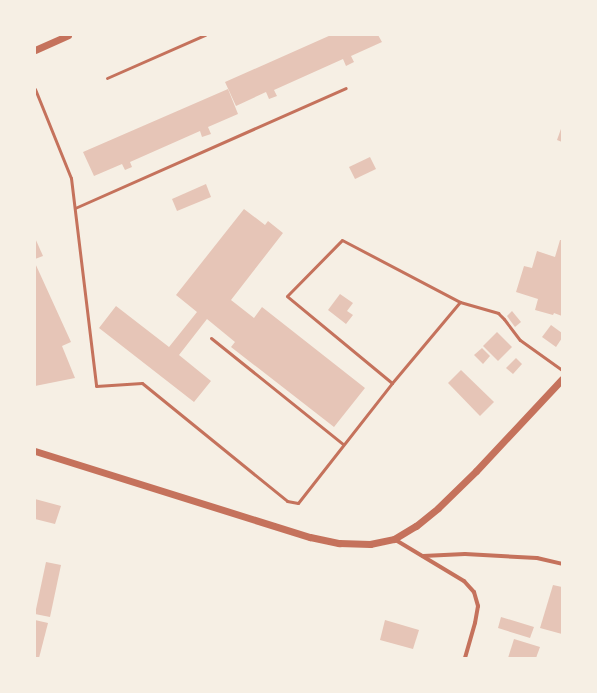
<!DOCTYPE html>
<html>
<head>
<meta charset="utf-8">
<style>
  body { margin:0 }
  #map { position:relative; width:597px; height:693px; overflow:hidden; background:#f6efe4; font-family:Mulish,sans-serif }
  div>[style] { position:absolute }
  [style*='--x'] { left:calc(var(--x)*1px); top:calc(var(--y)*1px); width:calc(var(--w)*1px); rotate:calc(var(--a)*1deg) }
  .building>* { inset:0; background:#e6c5b7 }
  .service>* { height:3px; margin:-1.5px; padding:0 1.5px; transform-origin:1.5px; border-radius:1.5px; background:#c5725c }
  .minor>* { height:4px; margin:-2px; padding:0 2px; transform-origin:2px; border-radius:2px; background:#c5725c }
  .tertiary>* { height:7px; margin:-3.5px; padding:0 3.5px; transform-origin:3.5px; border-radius:3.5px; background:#c5725c }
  span { translate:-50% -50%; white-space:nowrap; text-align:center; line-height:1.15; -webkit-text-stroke:3.5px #f6efe4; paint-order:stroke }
  .frame { position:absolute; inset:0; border:36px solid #f6efe4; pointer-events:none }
</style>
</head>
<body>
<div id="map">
  <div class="building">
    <i style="clip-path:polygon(331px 35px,378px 35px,382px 42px,351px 56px,354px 62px,346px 66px,343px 59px,274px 90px,277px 96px,269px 99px,266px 92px,236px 106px,225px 82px)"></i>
    <i style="clip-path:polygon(228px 89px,238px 114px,208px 127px,211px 134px,202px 137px,200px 131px,130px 162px,132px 167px,125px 170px,122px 164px,94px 176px,83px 152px)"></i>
    <i style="clip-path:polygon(562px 126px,562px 142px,557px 140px)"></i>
    <i style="clip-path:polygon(370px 157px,376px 169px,355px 179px,349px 167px)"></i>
    <i style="clip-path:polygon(206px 184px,211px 197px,177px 211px,172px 199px)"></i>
    <i style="clip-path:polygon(244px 209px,265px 225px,268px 221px,283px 233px,231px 300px,254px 318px,262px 307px,365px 388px,334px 427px,231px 347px,235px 342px,207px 319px,179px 355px,211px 381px,194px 402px,99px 328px,116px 306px,169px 347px,197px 312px,176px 295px)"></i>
    <i style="clip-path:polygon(35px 238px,43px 256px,35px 259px)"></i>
    <i style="clip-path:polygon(560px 240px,562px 240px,562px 316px,554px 313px,553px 315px,535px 310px,538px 299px,516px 292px,524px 266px,532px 268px,537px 251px,555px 257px)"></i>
    <i style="clip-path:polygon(35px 263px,71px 342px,62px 346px,75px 378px,35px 386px)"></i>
    <i style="clip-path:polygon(340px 294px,353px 303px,347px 311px,353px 315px,346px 324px,328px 310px)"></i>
    <i style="clip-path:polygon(512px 311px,521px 322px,515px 327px,507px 316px)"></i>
    <i style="clip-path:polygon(551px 325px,562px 333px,562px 338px,556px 347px,542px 337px)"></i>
    <i style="clip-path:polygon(497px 332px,512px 347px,498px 361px,483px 346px)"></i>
    <i style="clip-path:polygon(482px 348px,490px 356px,483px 364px,474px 355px)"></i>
    <i style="clip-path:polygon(516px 358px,522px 364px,513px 374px,506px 368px)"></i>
    <i style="clip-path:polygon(461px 370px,494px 402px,480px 416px,448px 383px)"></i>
    <i style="clip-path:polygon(35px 499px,61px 506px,55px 524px,35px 519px)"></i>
    <i style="clip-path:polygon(46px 562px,61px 565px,50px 617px,35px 614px)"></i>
    <i style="clip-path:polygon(553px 585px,562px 587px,562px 634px,540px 628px)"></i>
    <i style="clip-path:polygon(501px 617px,534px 627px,530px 638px,498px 628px)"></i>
    <i style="clip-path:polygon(35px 620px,48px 623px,39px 658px,35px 658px)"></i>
    <i style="clip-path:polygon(385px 620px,419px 630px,413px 649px,380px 640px)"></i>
    <i style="clip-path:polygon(514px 639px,540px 647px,536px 658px,508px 658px)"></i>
  </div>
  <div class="service">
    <i style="--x:107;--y:78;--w:107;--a:-23.7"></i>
    <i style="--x:35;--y:89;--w:96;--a:68"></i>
    <i style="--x:71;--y:178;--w:209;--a:83.1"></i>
    <i style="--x:96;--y:386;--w:46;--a:-3.7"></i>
    <i style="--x:142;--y:383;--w:187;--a:39.1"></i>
    <i style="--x:287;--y:501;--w:11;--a:10"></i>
    <i style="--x:298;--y:503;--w:152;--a:-51.9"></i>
    <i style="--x:392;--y:383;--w:106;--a:-50"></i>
    <i style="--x:75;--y:208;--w:296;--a:-23.9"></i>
    <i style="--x:211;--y:338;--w:169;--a:38.8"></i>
    <i style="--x:392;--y:383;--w:136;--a:-140.4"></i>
    <i style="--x:287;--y:296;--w:78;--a:-45.5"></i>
    <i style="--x:342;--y:240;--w:133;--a:27.7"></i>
    <i style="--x:460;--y:302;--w:40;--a:16"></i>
    <i style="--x:498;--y:313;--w:8;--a:45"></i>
    <i style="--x:504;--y:319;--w:26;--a:53"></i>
    <i style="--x:520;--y:340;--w:52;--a:35.5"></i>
  </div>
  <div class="minor">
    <i style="--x:394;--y:539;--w:82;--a:31"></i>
    <i style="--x:464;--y:581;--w:15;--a:48"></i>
    <i style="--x:474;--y:592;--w:15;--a:74"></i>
    <i style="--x:478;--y:606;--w:17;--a:100"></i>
    <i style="--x:475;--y:623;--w:36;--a:106"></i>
    <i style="--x:423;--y:556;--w:42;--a:-2.7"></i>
    <i style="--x:465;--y:554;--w:72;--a:3.2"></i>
    <i style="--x:537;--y:558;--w:26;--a:13"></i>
  </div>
  <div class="tertiary">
    <i style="--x:35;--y:50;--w:36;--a:-24"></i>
    <i style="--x:35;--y:451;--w:288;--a:17.4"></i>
    <i style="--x:310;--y:537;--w:30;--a:12"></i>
    <i style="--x:339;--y:543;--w:31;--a:2"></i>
    <i style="--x:370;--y:544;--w:25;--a:-12"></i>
    <i style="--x:394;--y:539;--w:26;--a:-31"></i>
    <i style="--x:416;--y:526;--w:28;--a:-39"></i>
    <i style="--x:438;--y:508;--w:53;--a:-44.2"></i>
    <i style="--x:476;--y:471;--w:126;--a:-46.9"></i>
  </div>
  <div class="frame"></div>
</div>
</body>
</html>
